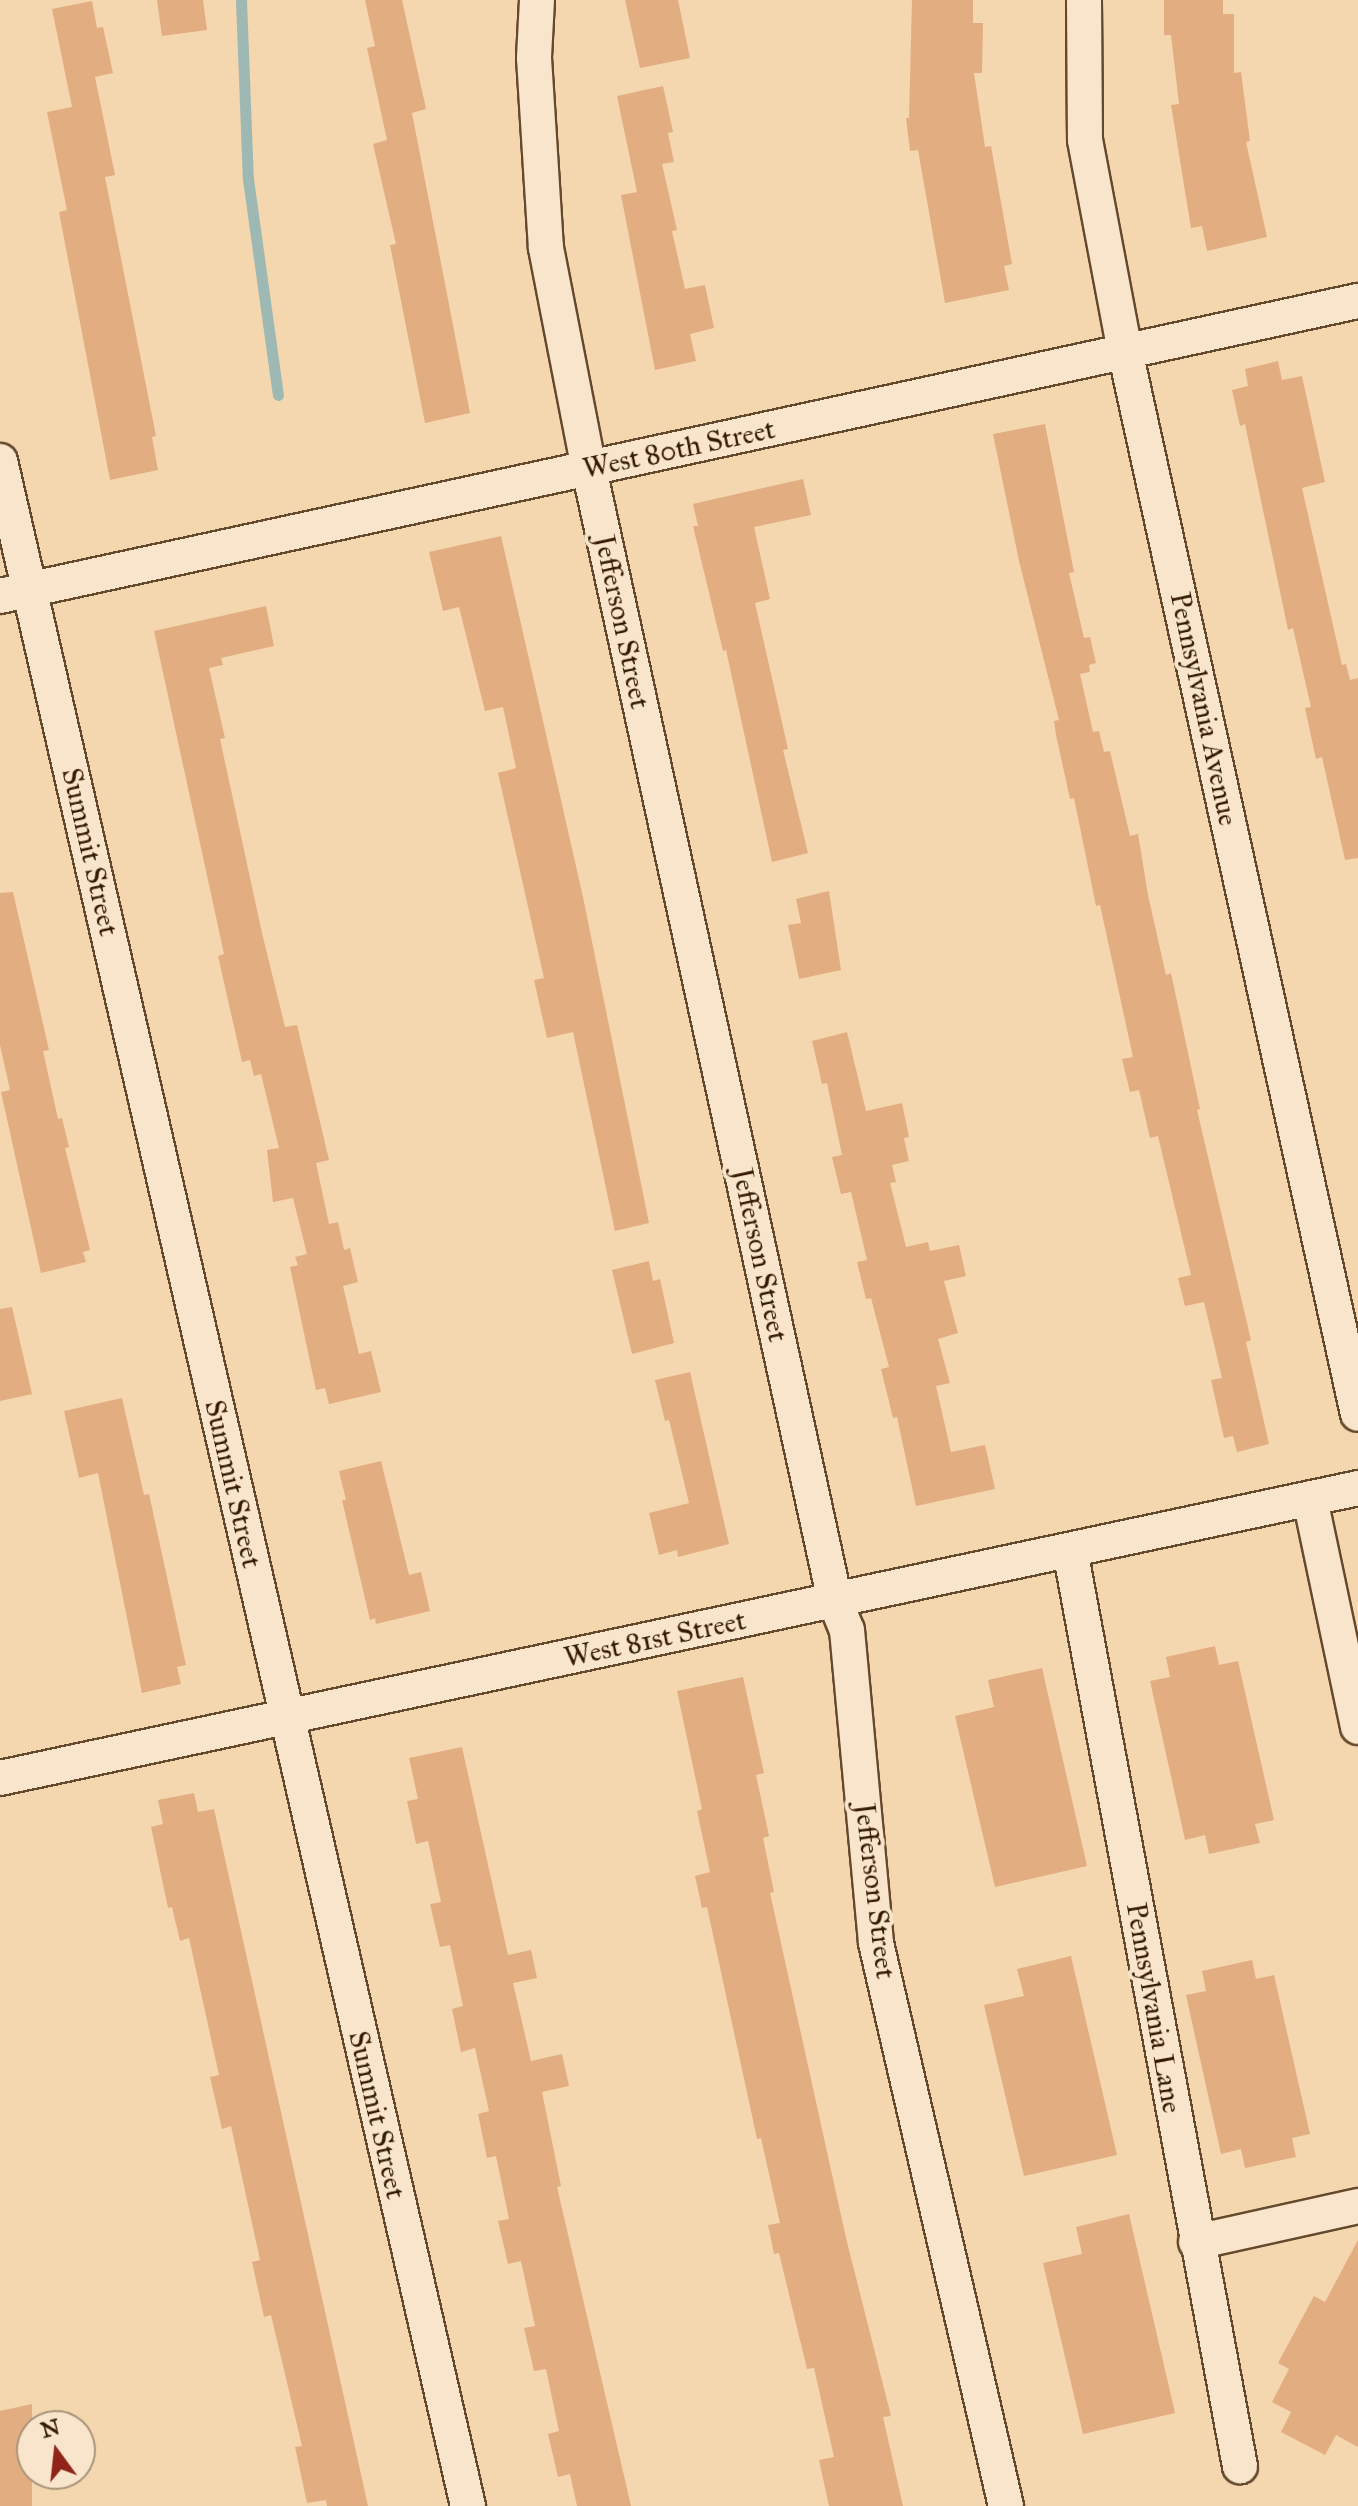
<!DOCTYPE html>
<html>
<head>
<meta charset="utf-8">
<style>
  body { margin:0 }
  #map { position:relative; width:1358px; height:2506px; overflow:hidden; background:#f4d7af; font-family:"IM FELL Great Primer",serif }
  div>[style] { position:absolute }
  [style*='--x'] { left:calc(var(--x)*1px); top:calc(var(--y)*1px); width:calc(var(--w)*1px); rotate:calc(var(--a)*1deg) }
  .stream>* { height:11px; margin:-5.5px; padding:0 5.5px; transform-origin:5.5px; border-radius:5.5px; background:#9eb8b4 }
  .building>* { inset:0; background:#e3ad82 }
  .roads { filter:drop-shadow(2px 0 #64492c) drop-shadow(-2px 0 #64492c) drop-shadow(0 2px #64492c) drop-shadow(0 -2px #64492c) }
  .street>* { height:34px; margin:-17px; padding:0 17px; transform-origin:17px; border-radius:17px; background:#f8e5cb }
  span { translate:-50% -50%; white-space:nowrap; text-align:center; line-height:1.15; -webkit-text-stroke:8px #f8e5cb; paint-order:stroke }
  .street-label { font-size:28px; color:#341a01 }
  .north { position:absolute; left:16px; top:2410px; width:80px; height:80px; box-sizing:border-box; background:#f8e5cb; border:2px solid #aa947a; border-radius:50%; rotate:345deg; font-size:22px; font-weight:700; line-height:32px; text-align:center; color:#341a01 }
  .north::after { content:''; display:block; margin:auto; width:28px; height:36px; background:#8f2418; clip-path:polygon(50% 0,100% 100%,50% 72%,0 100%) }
</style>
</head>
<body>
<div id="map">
  <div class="stream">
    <i style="--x:241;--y:0;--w:179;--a:87.8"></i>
    <i style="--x:248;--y:179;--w:218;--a:82.1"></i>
  </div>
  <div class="building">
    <i style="clip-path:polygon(157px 0,203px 0,207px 30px,162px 36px)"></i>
    <i style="clip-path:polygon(365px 0,402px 0,426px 109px,412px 113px,470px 413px,425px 423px,390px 245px,396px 244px,373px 144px,387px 140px,367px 48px,375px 46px)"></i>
    <i style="clip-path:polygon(625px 0,678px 0,690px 58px,640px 68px)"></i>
    <i style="clip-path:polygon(912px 0,973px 0,973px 23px,983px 23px,982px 73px,974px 73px,985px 147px,991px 146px,1012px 264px,1004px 266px,1009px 290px,945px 303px,918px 150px,910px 151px,906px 118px,909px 118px)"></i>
    <i style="clip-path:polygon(1164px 0,1223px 0,1223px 14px,1234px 14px,1234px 73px,1241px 72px,1250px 141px,1246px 142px,1267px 237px,1207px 251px,1202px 226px,1191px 228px,1171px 105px,1179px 104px,1171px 35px,1164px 35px)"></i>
    <i style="clip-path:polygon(92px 1px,97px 28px,103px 27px,113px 73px,95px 77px,115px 175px,105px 177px,156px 436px,152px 437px,158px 470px,110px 480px,59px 212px,67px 210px,47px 112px,72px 107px,52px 9px)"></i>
    <i style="clip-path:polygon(663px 86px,673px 132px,668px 133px,674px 162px,662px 164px,677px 230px,672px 231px,685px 289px,705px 285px,714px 328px,690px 334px,696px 361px,655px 370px,621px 195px,637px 192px,617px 96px)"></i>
    <i style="clip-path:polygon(1278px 361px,1282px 380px,1302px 376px,1325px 482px,1302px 488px,1342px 665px,1346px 664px,1350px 680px,1358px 678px,1358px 858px,1345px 860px,1322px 757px,1316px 759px,1305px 708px,1311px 707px,1293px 628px,1288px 630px,1245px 424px,1240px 426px,1232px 390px,1248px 386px,1245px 369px)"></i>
    <i style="clip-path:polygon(1045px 424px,1074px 572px,1069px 573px,1084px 638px,1090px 637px,1096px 663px,1089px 665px,1090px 672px,1080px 674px,1093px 732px,1099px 731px,1104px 752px,1110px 751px,1130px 836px,1138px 834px,1148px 895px,1166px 975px,1171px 973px,1200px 1109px,1197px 1110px,1251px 1340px,1246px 1342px,1269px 1444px,1237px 1452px,1233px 1436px,1224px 1438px,1211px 1380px,1222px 1378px,1204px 1302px,1185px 1306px,1178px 1278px,1191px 1275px,1158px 1136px,1150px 1138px,1139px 1090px,1130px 1092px,1122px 1059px,1133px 1057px,1100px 905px,1096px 906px,1074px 798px,1070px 799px,1056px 735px,1054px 721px,1059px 720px,1019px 561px,993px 434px)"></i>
    <i style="clip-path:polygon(803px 479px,811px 515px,754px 527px,770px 599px,755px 603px,788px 749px,783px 750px,808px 853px,772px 862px,726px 650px,723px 651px,693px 526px,698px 526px,693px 504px)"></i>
    <i style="clip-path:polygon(501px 536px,583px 897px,649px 1223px,615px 1231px,573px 1032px,547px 1038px,534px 980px,544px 978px,498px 773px,516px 768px,503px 707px,485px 711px,459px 607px,443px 611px,429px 552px)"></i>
    <i style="clip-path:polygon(266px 606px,274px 646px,221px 658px,223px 665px,209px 668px,225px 738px,220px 739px,262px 933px,285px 1027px,297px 1025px,329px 1160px,316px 1163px,329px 1224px,338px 1222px,344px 1250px,350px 1248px,358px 1282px,343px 1286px,359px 1354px,371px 1351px,381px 1392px,329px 1404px,325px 1388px,316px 1390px,290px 1267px,298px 1265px,295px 1257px,307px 1254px,293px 1198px,273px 1202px,267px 1150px,279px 1148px,261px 1074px,254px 1076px,250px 1060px,242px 1062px,218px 956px,224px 954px,154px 631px)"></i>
    <i style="clip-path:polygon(829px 891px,841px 970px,799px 979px,788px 925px,801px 923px,796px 899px)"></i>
    <i style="clip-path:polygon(13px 892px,49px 1050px,43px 1051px,58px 1119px,62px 1118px,69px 1147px,65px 1148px,90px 1250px,83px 1252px,86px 1262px,41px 1273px,1px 1092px,10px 1090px,0 1045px,0 893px)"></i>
    <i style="clip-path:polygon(847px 1032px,866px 1111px,902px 1103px,909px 1137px,904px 1138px,909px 1161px,892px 1165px,896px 1182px,890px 1183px,906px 1247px,928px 1242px,930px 1251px,959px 1245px,966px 1276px,944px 1281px,958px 1333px,938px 1339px,950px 1383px,936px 1386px,951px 1452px,985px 1445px,995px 1489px,916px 1506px,897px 1417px,893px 1418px,881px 1369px,889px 1367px,871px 1298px,866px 1299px,857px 1262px,867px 1260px,851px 1192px,841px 1194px,832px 1157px,842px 1155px,827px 1083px,822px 1084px,812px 1041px)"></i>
    <i style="clip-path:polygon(649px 1261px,653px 1281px,660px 1279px,674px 1343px,632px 1354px,612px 1270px)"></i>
    <i style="clip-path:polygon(12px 1307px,32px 1394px,0 1401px,0 1309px)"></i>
    <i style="clip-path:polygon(690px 1372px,729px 1544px,678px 1557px,677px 1550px,659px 1555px,649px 1513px,689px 1503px,669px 1420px,665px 1421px,655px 1380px)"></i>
    <i style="clip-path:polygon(122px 1398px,144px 1495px,149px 1494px,186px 1665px,177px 1667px,181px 1684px,142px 1693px,98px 1473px,79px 1478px,64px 1411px)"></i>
    <i style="clip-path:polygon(381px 1461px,409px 1575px,421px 1572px,430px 1611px,376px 1624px,375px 1618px,370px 1620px,342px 1500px,346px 1500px,339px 1471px)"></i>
    <i style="clip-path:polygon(1215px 1646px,1219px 1665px,1238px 1661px,1274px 1820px,1255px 1824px,1260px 1843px,1209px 1854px,1205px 1835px,1185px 1840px,1150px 1681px,1170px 1677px,1166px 1657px)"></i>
    <i style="clip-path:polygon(1042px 1668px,1087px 1866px,995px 1887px,955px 1716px,994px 1707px,988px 1680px)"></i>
    <i style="clip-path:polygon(743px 1677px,764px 1773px,756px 1775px,769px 1836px,763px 1838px,774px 1892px,770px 1893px,846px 2238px,891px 2416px,883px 2417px,903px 2506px,829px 2506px,819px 2460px,834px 2457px,814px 2368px,807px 2369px,779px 2253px,774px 2254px,768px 2225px,780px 2223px,761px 2138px,757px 2139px,707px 1907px,702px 1908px,695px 1876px,710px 1872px,697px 1811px,702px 1809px,677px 1691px)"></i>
    <i style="clip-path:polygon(462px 1747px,508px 1955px,531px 1950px,537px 1978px,513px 1983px,531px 2061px,562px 2054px,569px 2086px,542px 2092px,561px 2186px,557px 2187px,631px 2506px,577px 2506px,570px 2474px,558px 2477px,548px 2434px,559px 2431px,546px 2369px,534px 2371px,524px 2328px,535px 2326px,521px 2261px,508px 2264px,498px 2221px,509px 2219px,496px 2156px,487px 2158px,478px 2114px,489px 2111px,475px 2048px,461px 2052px,452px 2009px,463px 2006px,450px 1945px,440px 1947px,430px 1904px,441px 1902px,428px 1841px,416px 1844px,407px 1801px,418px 1799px,409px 1758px)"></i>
    <i style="clip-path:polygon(194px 1793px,198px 1812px,214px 1809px,368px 2506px,327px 2506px,326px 2500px,307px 2503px,295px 2447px,302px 2446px,271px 2315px,264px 2317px,252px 2262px,260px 2260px,231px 2126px,222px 2129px,210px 2077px,219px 2075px,189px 1938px,180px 1941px,172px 1907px,168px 1908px,151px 1827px,163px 1824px,158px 1800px)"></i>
    <i style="clip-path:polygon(1071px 1956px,1117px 2155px,1024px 2176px,984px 2005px,1024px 1996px,1017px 1969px)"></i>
    <i style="clip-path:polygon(1252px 1960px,1256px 1979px,1274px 1975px,1310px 2134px,1292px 2138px,1296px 2157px,1245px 2168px,1241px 2149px,1221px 2154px,1186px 1995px,1206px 1991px,1202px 1971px)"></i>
    <i style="clip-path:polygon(1129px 2214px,1175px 2413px,1083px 2434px,1043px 2263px,1082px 2254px,1076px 2227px)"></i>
    <i style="clip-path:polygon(1358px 2240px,1358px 2447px,1336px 2435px,1325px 2455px,1281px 2432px,1291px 2412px,1272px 2402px,1289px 2369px,1278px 2363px,1314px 2296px,1325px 2302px)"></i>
    <i style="clip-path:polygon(32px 2404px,32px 2506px,0 2506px,0 2411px)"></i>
  </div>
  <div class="roads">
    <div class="street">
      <i style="--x:537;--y:0;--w:58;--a:93"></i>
      <i style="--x:534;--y:58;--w:190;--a:86.4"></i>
      <i style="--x:546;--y:248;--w:225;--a:79"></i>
      <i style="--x:589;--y:469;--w:1158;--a:77.74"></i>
      <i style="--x:835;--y:1601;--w:31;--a:68"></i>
      <i style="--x:847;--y:1630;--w:314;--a:84.7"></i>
      <i style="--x:876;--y:1943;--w:578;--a:77"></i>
      <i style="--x:1084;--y:0;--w:140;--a:89.6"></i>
      <i style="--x:1085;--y:140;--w:215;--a:79.3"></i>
      <i style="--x:1125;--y:351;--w:1088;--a:77.64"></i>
      <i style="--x:0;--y:461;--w:2098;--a:77.11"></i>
      <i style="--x:0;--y:596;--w:1390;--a:-12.26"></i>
      <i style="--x:1310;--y:1499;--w:233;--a:78.1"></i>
      <i style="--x:1070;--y:1550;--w:932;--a:79.49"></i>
      <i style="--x:0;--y:1778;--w:1389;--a:-12.05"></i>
      <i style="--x:1196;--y:2242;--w:166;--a:-12.5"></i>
    </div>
  </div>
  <div class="street-label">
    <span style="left:679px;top:449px;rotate:-12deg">West 80th Street</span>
    <span style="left:622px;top:622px;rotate:78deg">Jefferson Street</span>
    <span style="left:1204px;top:709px;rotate:78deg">Pennsylvania Avenue</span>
    <span style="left:90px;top:852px;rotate:77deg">Summit Street</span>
    <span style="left:760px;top:1255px;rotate:78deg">Jefferson Street</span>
    <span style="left:233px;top:1484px;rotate:77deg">Summit Street</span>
    <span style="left:655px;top:1639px;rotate:-12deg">West 81st Street</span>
    <span style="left:875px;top:1891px;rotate:83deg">Jefferson Street</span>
    <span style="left:1154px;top:2008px;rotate:80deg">Pennsylvania Lane</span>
    <span style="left:377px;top:2115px;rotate:77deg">Summit Street</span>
  </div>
  <div class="north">N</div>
</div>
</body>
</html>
